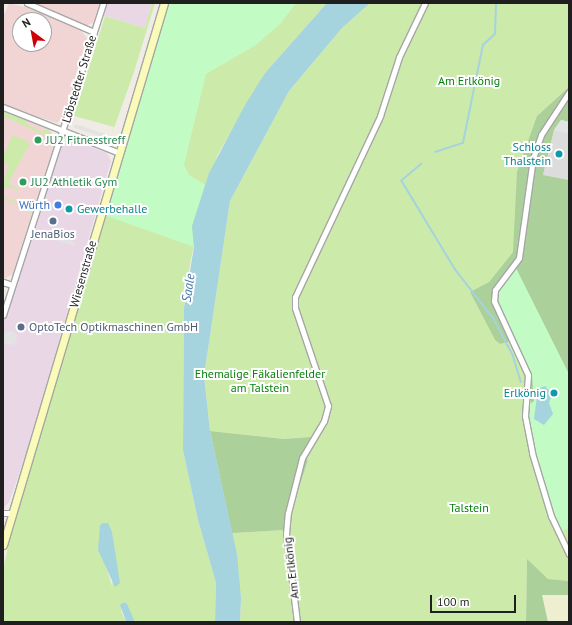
<!DOCTYPE html>
<meta charset="utf-8">
<style>
body{margin:0}
#map{position:relative;width:572px;height:625px;overflow:hidden;background:#f0ece5;font-family:"PT Sans",sans-serif}
div>[style]{position:absolute}
.residential>*{inset:0;background:#dddcdc}
.commercial>*{inset:0;background:#f1d4d4}
.industrial>*{inset:0;background:#e9d7e6}
.farmland>*{inset:0;background:#eeefd0}
.grass>*{inset:0;background:#ccebaa}
.forest>*{inset:0;background:#abd099}
.park>*{inset:0;background:#c2fbc4}
.parking>*{inset:0;background:#e3e3e3;transform-origin:0 0}
.round{border-radius:50%}
.water>*{inset:0;background:#a5d3de}
.stream>*{height:1.5px;margin:-0.75px;padding:0 0.75px;transform-origin:0.75px;border-radius:0.75px;background:#a5d3de}
.roads{filter:drop-shadow(1px 0 #a6a6a6) drop-shadow(-1px 0 #a6a6a6) drop-shadow(0 1px #a6a6a6) drop-shadow(0 -1px #a6a6a6)}
.street>*{height:5px;margin:-2.5px;padding:0 2.5px;transform-origin:2.5px;border-radius:2.5px;background:#fff}
.secondary>*{height:7px;margin:-3.5px;padding:0 3.5px;transform-origin:3.5px;border-radius:3.5px;background:#fafbb8}
.dots>*{width:11px;height:11px;translate:-50% -50%;box-sizing:border-box;border:2px solid #fff;border-radius:50%}
span{translate:-50% -50%;white-space:nowrap;text-align:center;line-height:1.15;-webkit-text-stroke:4px #fff;paint-order:stroke}
.street-label{font-size:12px;color:#1f1f1f}
.park-label{font-size:12px;color:#09810f}
.leisure-label{font-size:12px;color:#27864d}
.left{translate:0 -50%;text-align:left}
.culture-label{font-size:12px;color:#0d838f}
.right{translate:-100% -50%;text-align:right}
.shop-label{font-size:12px;color:#366cbe}
.service-label{font-size:12px;color:#4e5e75}
.water-label{font-size:13px;color:#467aa9;font-style:italic}
.frame{position:absolute;inset:0;border:4px solid #1f1f1f;pointer-events:none}
.north{position:absolute;left:12px;top:12px;width:40px;height:40px;box-sizing:border-box;background:#fff;border:1px solid #a5a5a5;border-radius:50%;rotate:328deg;font-size:11px;font-weight:700;line-height:16px;text-align:center;color:#1f1f1f}
.north::after{content:'';display:block;margin:auto;width:14px;height:18px;background:#ce0007;clip-path:polygon(50% 0,100% 100%,50% 72%,0 100%)}
.scale{position:absolute;left:430px;top:595px;width:86px;height:18px;box-sizing:border-box;border:2px solid #1f1f1f;border-top:0;padding-left:5px;font-size:12px;line-height:14px;white-space:nowrap;color:#1f1f1f;-webkit-text-stroke:3px #fff;paint-order:stroke}
</style>
<div id="map">
<div class="residential">
<i style="clip-path:polygon(554px 130px,569px 133px,569px 180px,543px 175px)"></i>
</div>
<div class="commercial">
<i style="clip-path:polygon(evenodd,9px 3px,32px 9px,81px 31px,87px 38px,63px 117px,57px 123px,3px 105px,3px 17px,9px 3px,20px 20px,44px 20px,44px 44px,20px 44px,20px 20px)"></i>
<i style="clip-path:polygon(32px 3px,100px 3px,93px 23px,85px 26px)"></i>
<i style="clip-path:polygon(3px 112px,15px 113px,49px 129px,56px 139px,13px 274px,4px 279px)"></i>
</div>
<div class="industrial">
<i style="clip-path:polygon(106px 3px,152px 3px,145px 28px,102px 15px)"></i>
<i style="clip-path:polygon(72px 140px,107px 153px,111px 161px,27px 452px,9px 502px,3px 509px,3px 322px,60px 146px)"></i>
</div>
<div class="farmland">
<i style="clip-path:polygon(542px 595px,569px 595px,569px 622px,548px 622px)"></i>
</div>
<div class="grass">
<i style="clip-path:polygon(152px 3px,155px 3px,134px 72px,108px 145px,114px 127px,74px 116px,105px 16px,145px 28px)"></i>
<i style="clip-path:polygon(evenodd,167px 3px,327px 3px,265px 73px,218px 154px,206px 185px,190px 264px,184px 308px,183px 450px,198px 520px,216px 583px,215px 622px,135px 622px,124px 602px,121px 611px,126px 622px,3px 622px,3px 570px,15px 515px,167px 3px,112px 532px,115px 562px,112px 586px,99px 545px,112px 532px)"></i>
<i style="clip-path:polygon(370px 3px,569px 3px,569px 87px,537px 116px,513px 252px,489px 282px,470px 292px,495px 340px,500px 344px,512px 341px,532px 375px,534px 401px,569px 512px,569px 581px,548px 579px,527px 560px,526px 622px,240px 622px,241px 598px,232px 533px,285px 530px,308px 460px,300px 456px,311px 437px,284px 439px,210px 431px,204px 376px,230px 201px,289px 91px,342px 28px)"></i>
<i style="clip-path:polygon(32px 10px,36px 12px,34px 16px,39px 20px,27px 20px)"></i>
<i style="clip-path:polygon(3px 112px,27px 120px,26px 124px,34px 128px,37px 125px,36px 129px,43px 132px,45px 129px,52px 133px,46px 136px,3px 116px)"></i>
<i style="clip-path:polygon(13px 135px,30px 143px,8px 184px,19px 189px,16px 193px,17px 189px,3px 187px,8px 164px,3px 162px,3px 156px)"></i>
<i style="clip-path:polygon(4px 193px,4px 197px,11px 201px,14px 197px,13px 201px,20px 205px,22px 201px,22px 205px,31px 210px,34px 206px,30px 215px,30px 210px,21px 206px,19px 210px,20px 206px,12px 202px,9px 205px,11px 202px,3px 199px)"></i>
</div>
<div class="forest">
<i style="clip-path:polygon(569px 87px,569px 122px,561px 120px,554px 130px,543px 175px,569px 180px,569px 445px,530px 426px,532px 375px,512px 341px,500px 344px,495px 340px,470px 292px,489px 282px,513px 252px,517px 172px,537px 116px)"></i>
<i style="clip-path:polygon(210px 431px,284px 439px,311px 437px,300px 456px,308px 460px,285px 530px,232px 533px)"></i>
<i style="clip-path:polygon(527px 559px,548px 579px,569px 581px,569px 595px,542px 595px,548px 622px,526px 622px)"></i>
</div>
<div class="park">
<i style="clip-path:polygon(167px 3px,296px 3px,281px 23px,256px 45px,206px 74px,184px 165px,189px 175px,206px 185px,192px 226px,194px 247px,104px 215px)"></i>
<i style="clip-path:polygon(516px 268px,569px 374px,569px 528px,560px 532px,535px 460px,529px 416px,529px 405px,534px 401px,532px 375px,496px 300px,496px 290px)"></i>
</div>
<div class="parking">
<i style="clip-path:polygon(561px 120px,569px 122px,569px 133px,554px 130px)"></i>
<i style="left:75px;top:124px;width:33px;height:4px;rotate:18deg"></i>
<i style="left:36px;top:230px;width:41px;height:4px;rotate:17deg"></i>
<i class="round" style="left:3px;top:331px;width:14px;height:14px"></i>
</div>
<div class="water">
<i style="clip-path:polygon(327px 3px,370px 3px,342px 28px,289px 91px,230px 201px,204px 376px,210px 431px,237px 554px,241px 598px,240px 622px,215px 622px,216px 583px,198px 520px,183px 450px,184px 308px,194px 247px,192px 226px,209px 173px,245px 105px,265px 73px)"></i>
<i style="clip-path:polygon(545px 386px,552px 394px,549px 403px,553px 414px,544px 425px,534px 419px,538px 389px)"></i>
<i style="clip-path:polygon(103px 523px,108px 523px,112px 532px,120px 583px,115px 587px,98px 550px,100px 525px)"></i>
<i style="clip-path:polygon(124px 602px,127px 604px,135px 622px,126px 621px,120px 605px)"></i>
</div>
<div class="stream">
<i style="left:435px;top:152px;width:29px;rotate:-18deg"></i>
<i style="left:463px;top:143px;width:100px;rotate:-78.5deg"></i>
<i style="left:483px;top:45px;width:16px;rotate:-43deg"></i>
<i style="left:495px;top:34px;width:31px;rotate:-88deg"></i>
<i style="left:422px;top:164px;width:26px;rotate:140deg"></i>
<i style="left:402px;top:181px;width:103px;rotate:58.9deg"></i>
<i style="left:455px;top:269px;width:63px;rotate:52deg"></i>
<i style="left:494px;top:319px;width:41px;rotate:62.2deg"></i>
<i style="left:513px;top:355px;width:28px;rotate:73deg"></i>
</div>
<div class="roads">
<div class="street">
<i style="left:27px;top:3px;width:73px;rotate:23.4deg"></i>
<i style="left:569px;top:92px;width:51px;rotate:123.1deg"></i>
<i style="left:541px;top:135px;width:24px;rotate:109deg"></i>
<i style="left:533px;top:158px;width:101px;rotate:98deg"></i>
<i style="left:519px;top:258px;width:40px;rotate:127deg"></i>
<i style="left:495px;top:290px;width:11px;rotate:95deg"></i>
<i style="left:494px;top:301px;width:81px;rotate:65.3deg"></i>
<i style="left:528px;top:375px;width:41px;rotate:94.2deg"></i>
<i style="left:525px;top:416px;width:38px;rotate:79deg"></i>
<i style="left:532px;top:453px;width:66px;rotate:73.2deg"></i>
<i style="left:551px;top:516px;width:42px;rotate:64.7deg"></i>
<i style="left:3px;top:107px;width:123px;rotate:21.5deg"></i>
<i style="left:3px;top:282px;width:9px;rotate:18deg"></i>
<i style="left:3px;top:315px;width:328px;rotate:-72.2deg"></i>
<i style="left:3px;top:513px;width:7px"></i>
<i style="left:297px;top:622px;width:89px;rotate:-97.1deg"></i>
<i style="left:286px;top:534px;width:21px;rotate:-85deg"></i>
<i style="left:288px;top:513px;width:57px;rotate:-75.7deg"></i>
<i style="left:302px;top:458px;width:43px;rotate:-59.3deg"></i>
<i style="left:324px;top:421px;width:16px;rotate:-75deg"></i>
<i style="left:328px;top:406px;width:103px;rotate:-108.6deg"></i>
<i style="left:295px;top:308px;width:11px;rotate:-90deg"></i>
<i style="left:295px;top:297px;width:200px;rotate:-64.8deg"></i>
<i style="left:380px;top:116px;width:62px;rotate:-72.1deg"></i>
<i style="left:399px;top:57px;width:60px;rotate:-64.3deg"></i>
</div>
<div class="secondary">
<i style="left:3px;top:545px;width:565px;rotate:-73.46deg"></i>
</div>
</div>
<div class="dots">
<i style="left:38px;top:140px;background:#2e9e5b"></i>
<i style="left:559px;top:154px;background:#0f9aa8"></i>
<i style="left:23px;top:182px;background:#2e9e5b"></i>
<i style="left:58px;top:205px;background:#3f7fe0"></i>
<i style="left:69px;top:209px;background:#0f9aa8"></i>
<i style="left:53px;top:221px;background:#5c6f8a"></i>
<i style="left:21px;top:327px;background:#5c6f8a"></i>
<i style="left:554px;top:393px;background:#0f9aa8"></i>
</div>
<div class="street-label">
<span style="left:79px;top:79px;rotate:-73deg">Löbstedter Straße</span>
<span style="left:83px;top:274px;rotate:-74deg">Wiesenstraße</span>
<span style="left:291px;top:568px;rotate:-97deg">Am Erlkönig</span>
</div>
<div class="park-label">
<span style="left:469px;top:81px">Am Erlkönig</span>
<span style="left:260px;top:381px">Ehemalige Fäkalienfelder<br>am Talstein</span>
<span style="left:469px;top:508px">Talstein</span>
</div>
<div class="leisure-label">
<span class="left" style="left:46px;top:140px">JU2 Fitnesstreff</span>
<span class="left" style="left:31px;top:182px">JU2 Athletik Gym</span>
</div>
<div class="culture-label">
<span class="right" style="left:551px;top:154px">Schloss<br>Thalstein</span>
<span class="left" style="left:77px;top:209px">Gewerbehalle</span>
<span class="right" style="left:546px;top:393px">Erlkönig</span>
</div>
<div class="shop-label">
<span class="right" style="left:50px;top:205px">Würth</span>
</div>
<div class="service-label">
<span style="left:53px;top:234px">JenaBios</span>
<span class="left" style="left:29px;top:327px">OptoTech Optikmaschinen GmbH</span>
</div>
<div class="water-label">
<span style="left:189px;top:288px;rotate:-82deg">Saale</span>
</div>
<div class="frame"></div>
<div class="north">N</div>
<div class="scale">100 m</div>
</div>
